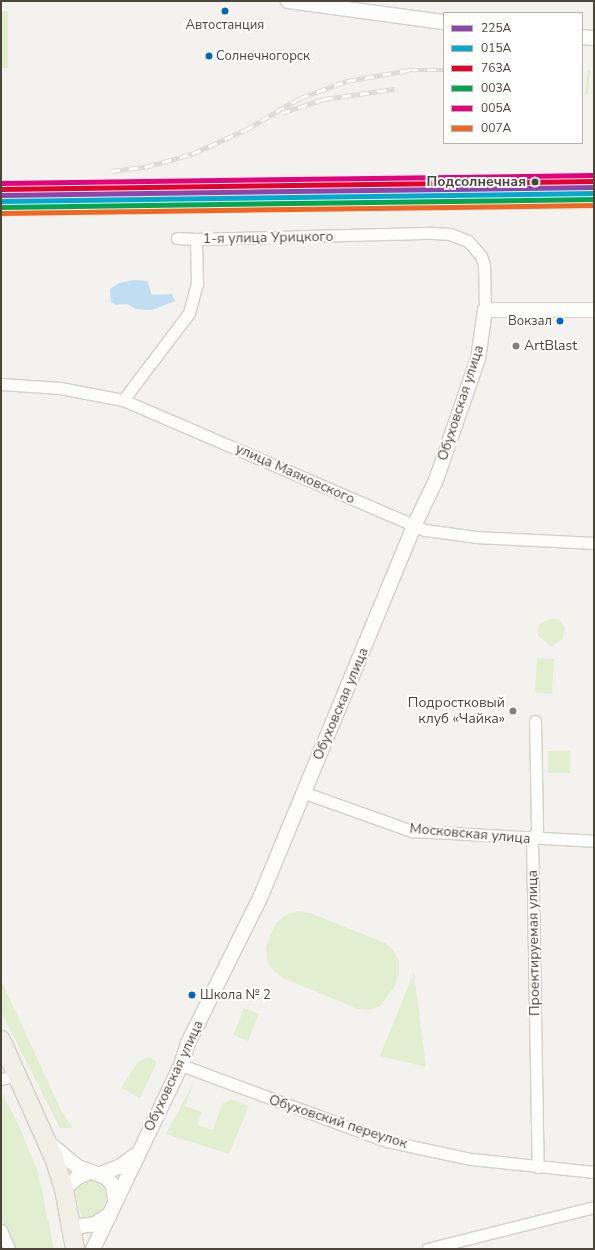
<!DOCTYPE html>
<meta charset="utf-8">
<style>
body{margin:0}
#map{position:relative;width:595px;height:1250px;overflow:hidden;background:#f4f2ee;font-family:"Nunito Sans",sans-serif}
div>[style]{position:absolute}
.green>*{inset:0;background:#e1eecf;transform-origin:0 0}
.water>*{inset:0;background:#c0ddf1}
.roads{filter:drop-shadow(1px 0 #d2d0cb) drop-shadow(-1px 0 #d2d0cb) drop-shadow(0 1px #d2d0cb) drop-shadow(0 -1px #d2d0cb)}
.minor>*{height:11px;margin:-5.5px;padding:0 5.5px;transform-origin:5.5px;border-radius:5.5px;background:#fdfdfc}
.tertiary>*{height:14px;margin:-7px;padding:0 7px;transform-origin:7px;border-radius:7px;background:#fdfdfc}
.primary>*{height:18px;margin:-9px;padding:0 9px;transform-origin:9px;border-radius:9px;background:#f2efe6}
.rail>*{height:4.5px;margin-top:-2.25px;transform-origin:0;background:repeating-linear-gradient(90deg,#fff 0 9px,#dbdbda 0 18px);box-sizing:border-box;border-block:1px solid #dbdbda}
.rail-1>*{height:5px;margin:-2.5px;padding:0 2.5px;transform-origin:2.5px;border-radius:2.5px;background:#8e44ad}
.rail-2>*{height:5px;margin:-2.5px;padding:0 2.5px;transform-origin:2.5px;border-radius:2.5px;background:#00a9ce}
.rail-3>*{height:5px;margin:-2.5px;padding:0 2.5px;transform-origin:2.5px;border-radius:2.5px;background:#e4002b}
.rail-4>*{height:5px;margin:-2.5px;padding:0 2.5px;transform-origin:2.5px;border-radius:2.5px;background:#00a651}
.rail-5>*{height:5px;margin:-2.5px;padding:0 2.5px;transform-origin:2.5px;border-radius:2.5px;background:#e5007d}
.rail-6>*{height:5px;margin:-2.5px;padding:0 2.5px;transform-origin:2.5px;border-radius:2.5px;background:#f26522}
.dots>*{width:11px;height:11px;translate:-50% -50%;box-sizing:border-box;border:2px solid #fff;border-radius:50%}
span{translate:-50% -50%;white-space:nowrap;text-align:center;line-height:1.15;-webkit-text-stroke:4px #fff;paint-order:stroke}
.bus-label{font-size:13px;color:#4b4439}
.left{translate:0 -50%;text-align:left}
.right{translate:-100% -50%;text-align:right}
.stop-label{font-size:14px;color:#4b4439;font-weight:700}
.street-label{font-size:14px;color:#4b4439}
.poi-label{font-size:14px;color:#4b4439}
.frame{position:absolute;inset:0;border:2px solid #4b4439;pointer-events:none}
.legend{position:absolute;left:443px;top:12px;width:140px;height:132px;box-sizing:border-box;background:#fff;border:1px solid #b7b4b0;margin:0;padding:5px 7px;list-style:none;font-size:12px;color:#4b4439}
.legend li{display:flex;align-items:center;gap:8px;height:20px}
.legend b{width:20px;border:1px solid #b7b4b0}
</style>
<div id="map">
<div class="green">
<i style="left:1px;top:11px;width:7px;height:57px"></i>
<i style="clip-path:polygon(588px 70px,590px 70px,588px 95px,585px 94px)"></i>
<i style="clip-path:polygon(550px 619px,560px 620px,565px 628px,562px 639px,551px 647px,538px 635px,539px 624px)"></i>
<i style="left:537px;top:658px;width:17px;height:35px;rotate:3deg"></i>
<i style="left:548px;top:751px;width:22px;height:22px"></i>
<i style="clip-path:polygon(297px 911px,310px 913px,385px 943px,394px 951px,399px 961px,399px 974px,395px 986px,380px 1006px,370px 1010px,358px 1009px,283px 978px,274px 971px,267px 961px,266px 948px,270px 936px,276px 923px,286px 915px)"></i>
<i style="clip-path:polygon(414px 972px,426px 1067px,380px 1056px)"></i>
<i style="clip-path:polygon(1px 980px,61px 1110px,73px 1128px,60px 1128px,1px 1012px)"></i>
<i style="left:244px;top:1008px;width:16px;height:29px;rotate:22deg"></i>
<i style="clip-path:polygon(149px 1057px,157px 1062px,140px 1098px,121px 1088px,138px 1062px)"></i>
<i style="clip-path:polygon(194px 1082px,185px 1106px,202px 1112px,197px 1125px,213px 1130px,222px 1104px,231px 1099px,249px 1106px,229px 1154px,166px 1134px)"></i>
<i style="clip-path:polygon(1px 1091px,20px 1128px,38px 1172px,54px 1249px,14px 1249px,7px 1228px,1px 1221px)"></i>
<i style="clip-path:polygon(85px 1178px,104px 1181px,109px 1193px,100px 1215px,88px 1220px,81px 1216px,75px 1190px,75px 1186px)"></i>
</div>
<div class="water">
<i style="clip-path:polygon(134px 280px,147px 281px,152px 295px,172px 294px,175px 301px,152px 310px,136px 309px,127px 304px,116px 305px,111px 302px,110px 289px,119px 283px)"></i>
</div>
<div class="roads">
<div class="minor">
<i style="left:177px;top:238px;width:19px;rotate:3deg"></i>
<i style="left:1px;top:384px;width:59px;rotate:3.9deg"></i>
<i style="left:60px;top:388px;width:64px;rotate:10.8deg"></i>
<i style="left:123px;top:400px;width:329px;rotate:23.3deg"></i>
<i style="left:425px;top:530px;width:51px;rotate:7.8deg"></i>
<i style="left:476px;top:537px;width:118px;rotate:2.9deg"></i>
<i style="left:123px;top:400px;width:109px;rotate:-52.8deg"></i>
<i style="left:189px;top:313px;width:30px;rotate:-75deg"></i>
<i style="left:197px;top:284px;width:45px;rotate:-91.3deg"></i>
<i style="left:196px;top:239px;width:237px;rotate:-1.5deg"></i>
<i style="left:433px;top:233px;width:17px;rotate:3deg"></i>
<i style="left:450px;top:234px;width:19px;rotate:21deg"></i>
<i style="left:468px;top:241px;width:20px;rotate:49deg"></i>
<i style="left:481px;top:256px;width:9px;rotate:72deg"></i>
<i style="left:484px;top:265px;width:45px;rotate:88.7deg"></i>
<i style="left:535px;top:721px;width:109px;rotate:88.9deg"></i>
<i style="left:537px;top:830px;width:10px;rotate:119deg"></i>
<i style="left:532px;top:839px;width:328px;rotate:89deg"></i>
<i style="left:305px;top:793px;width:114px;rotate:19.6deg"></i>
<i style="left:412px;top:831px;width:182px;rotate:3.1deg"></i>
<i style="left:181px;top:1065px;width:220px;rotate:20.3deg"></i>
<i style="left:387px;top:1141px;width:86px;rotate:12.1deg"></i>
<i style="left:471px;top:1159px;width:124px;rotate:6deg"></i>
<i style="left:1px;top:1079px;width:18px;rotate:-13deg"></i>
<i style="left:1px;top:1230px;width:21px;rotate:67deg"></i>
<i style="left:427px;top:1249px;width:172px;rotate:-14.1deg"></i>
</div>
<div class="tertiary">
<i style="left:288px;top:1px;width:157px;rotate:7.7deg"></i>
<i style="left:582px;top:37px;width:12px;rotate:5deg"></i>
<i style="left:49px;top:1143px;width:38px;rotate:40deg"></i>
<i style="left:78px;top:1167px;width:30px;rotate:20deg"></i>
<i style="left:106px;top:1177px;width:11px;rotate:49deg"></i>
<i style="left:113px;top:1185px;width:14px;rotate:82deg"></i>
<i style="left:101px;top:1174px;width:22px;rotate:-22deg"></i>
<i style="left:121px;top:1166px;width:16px;rotate:-38deg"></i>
<i style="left:64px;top:1189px;width:18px;rotate:-41deg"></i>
<i style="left:78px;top:1177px;width:12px;rotate:-24deg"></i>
<i style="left:72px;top:1227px;width:23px;rotate:-7deg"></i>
<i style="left:95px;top:1224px;width:14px;rotate:-34deg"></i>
<i style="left:93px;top:1249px;width:204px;rotate:-64.4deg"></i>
<i style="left:181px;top:1065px;width:23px;rotate:-72deg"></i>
<i style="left:188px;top:1043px;width:162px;rotate:-63.6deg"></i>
<i style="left:260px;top:898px;width:403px;rotate:-67.5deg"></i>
<i style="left:414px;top:526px;width:51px;rotate:-64.4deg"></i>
<i style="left:436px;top:480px;width:128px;rotate:-70.9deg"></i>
<i style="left:478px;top:359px;width:49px;rotate:-81.9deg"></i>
<i style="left:485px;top:310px;width:109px"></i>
</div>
<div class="primary">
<i style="left:1px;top:1040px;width:129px;rotate:65.8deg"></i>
<i style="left:54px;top:1158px;width:33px;rotate:72deg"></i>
<i style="left:64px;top:1189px;width:61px;rotate:79.6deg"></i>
</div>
</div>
<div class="rail">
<i style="left:281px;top:113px;width:45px;rotate:-18deg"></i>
<i style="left:324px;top:99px;width:71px;rotate:-8.1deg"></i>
<i style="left:111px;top:171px;width:34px;rotate:-7deg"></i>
<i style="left:145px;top:167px;width:49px;rotate:-15.5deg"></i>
<i style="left:192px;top:154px;width:58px;rotate:-24.4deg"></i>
<i style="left:245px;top:130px;width:64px;rotate:-30.2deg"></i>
<i style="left:300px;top:98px;width:50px;rotate:-19.9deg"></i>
<i style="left:347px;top:81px;width:63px;rotate:-10.1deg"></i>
<i style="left:409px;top:70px;width:35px"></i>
</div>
<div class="rail-1">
<i style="left:1px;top:195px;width:593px;rotate:-0.77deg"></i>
</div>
<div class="rail-2">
<i style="left:1px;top:201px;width:593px;rotate:-0.77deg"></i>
</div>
<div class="rail-3">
<i style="left:1px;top:189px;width:593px;rotate:-0.77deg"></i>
</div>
<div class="rail-4">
<i style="left:1px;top:207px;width:593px;rotate:-0.77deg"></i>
</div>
<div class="rail-5">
<i style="left:1px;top:183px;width:593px;rotate:-0.77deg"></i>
</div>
<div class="rail-6">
<i style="left:1px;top:213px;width:593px;rotate:-0.77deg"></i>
</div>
<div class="dots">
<i style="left:225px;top:11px;background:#0065bd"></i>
<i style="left:209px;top:56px;background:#0065bd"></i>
<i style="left:535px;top:182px;background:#4b4439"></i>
<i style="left:560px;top:321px;background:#0065bd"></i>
<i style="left:516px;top:346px;background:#868178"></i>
<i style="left:513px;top:711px;background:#868178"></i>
<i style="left:192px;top:995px;background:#0065bd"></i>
</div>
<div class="bus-label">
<span style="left:225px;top:25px">Автостанция</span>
<span class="left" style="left:216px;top:56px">Солнечногорск</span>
<span class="right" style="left:552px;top:321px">Вокзал</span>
<span class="left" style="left:200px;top:995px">Школа № 2</span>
</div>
<div class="stop-label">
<span class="right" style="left:526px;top:182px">Подсолнечная</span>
</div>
<div class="street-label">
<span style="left:268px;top:238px;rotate:-1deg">1-я улица Урицкого</span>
<span style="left:461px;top:403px;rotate:-72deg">Обуховская улица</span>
<span style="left:295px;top:474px;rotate:24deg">улица Маяковского</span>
<span style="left:341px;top:704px;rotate:-67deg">Обуховская улица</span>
<span style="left:470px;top:834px;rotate:5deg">Московская улица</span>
<span style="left:534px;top:943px;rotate:-91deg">Проектируемая улица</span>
<span style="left:174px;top:1076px;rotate:-65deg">Обуховская улица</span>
<span style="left:338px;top:1122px;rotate:18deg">Обуховский переулок</span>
</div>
<div class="poi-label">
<span class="left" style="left:524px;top:346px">ArtBlast</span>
<span class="right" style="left:505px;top:711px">Подростковый<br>клуб «Чайка»</span>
</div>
<div class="frame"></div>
<ul class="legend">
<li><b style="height:5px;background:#8e44ad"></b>225А</li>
<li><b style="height:5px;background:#00a9ce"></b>015А</li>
<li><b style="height:5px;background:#e4002b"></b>763А</li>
<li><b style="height:5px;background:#00a651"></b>003А</li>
<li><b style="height:5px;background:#e5007d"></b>005А</li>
<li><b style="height:5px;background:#f26522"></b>007А</li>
</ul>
</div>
